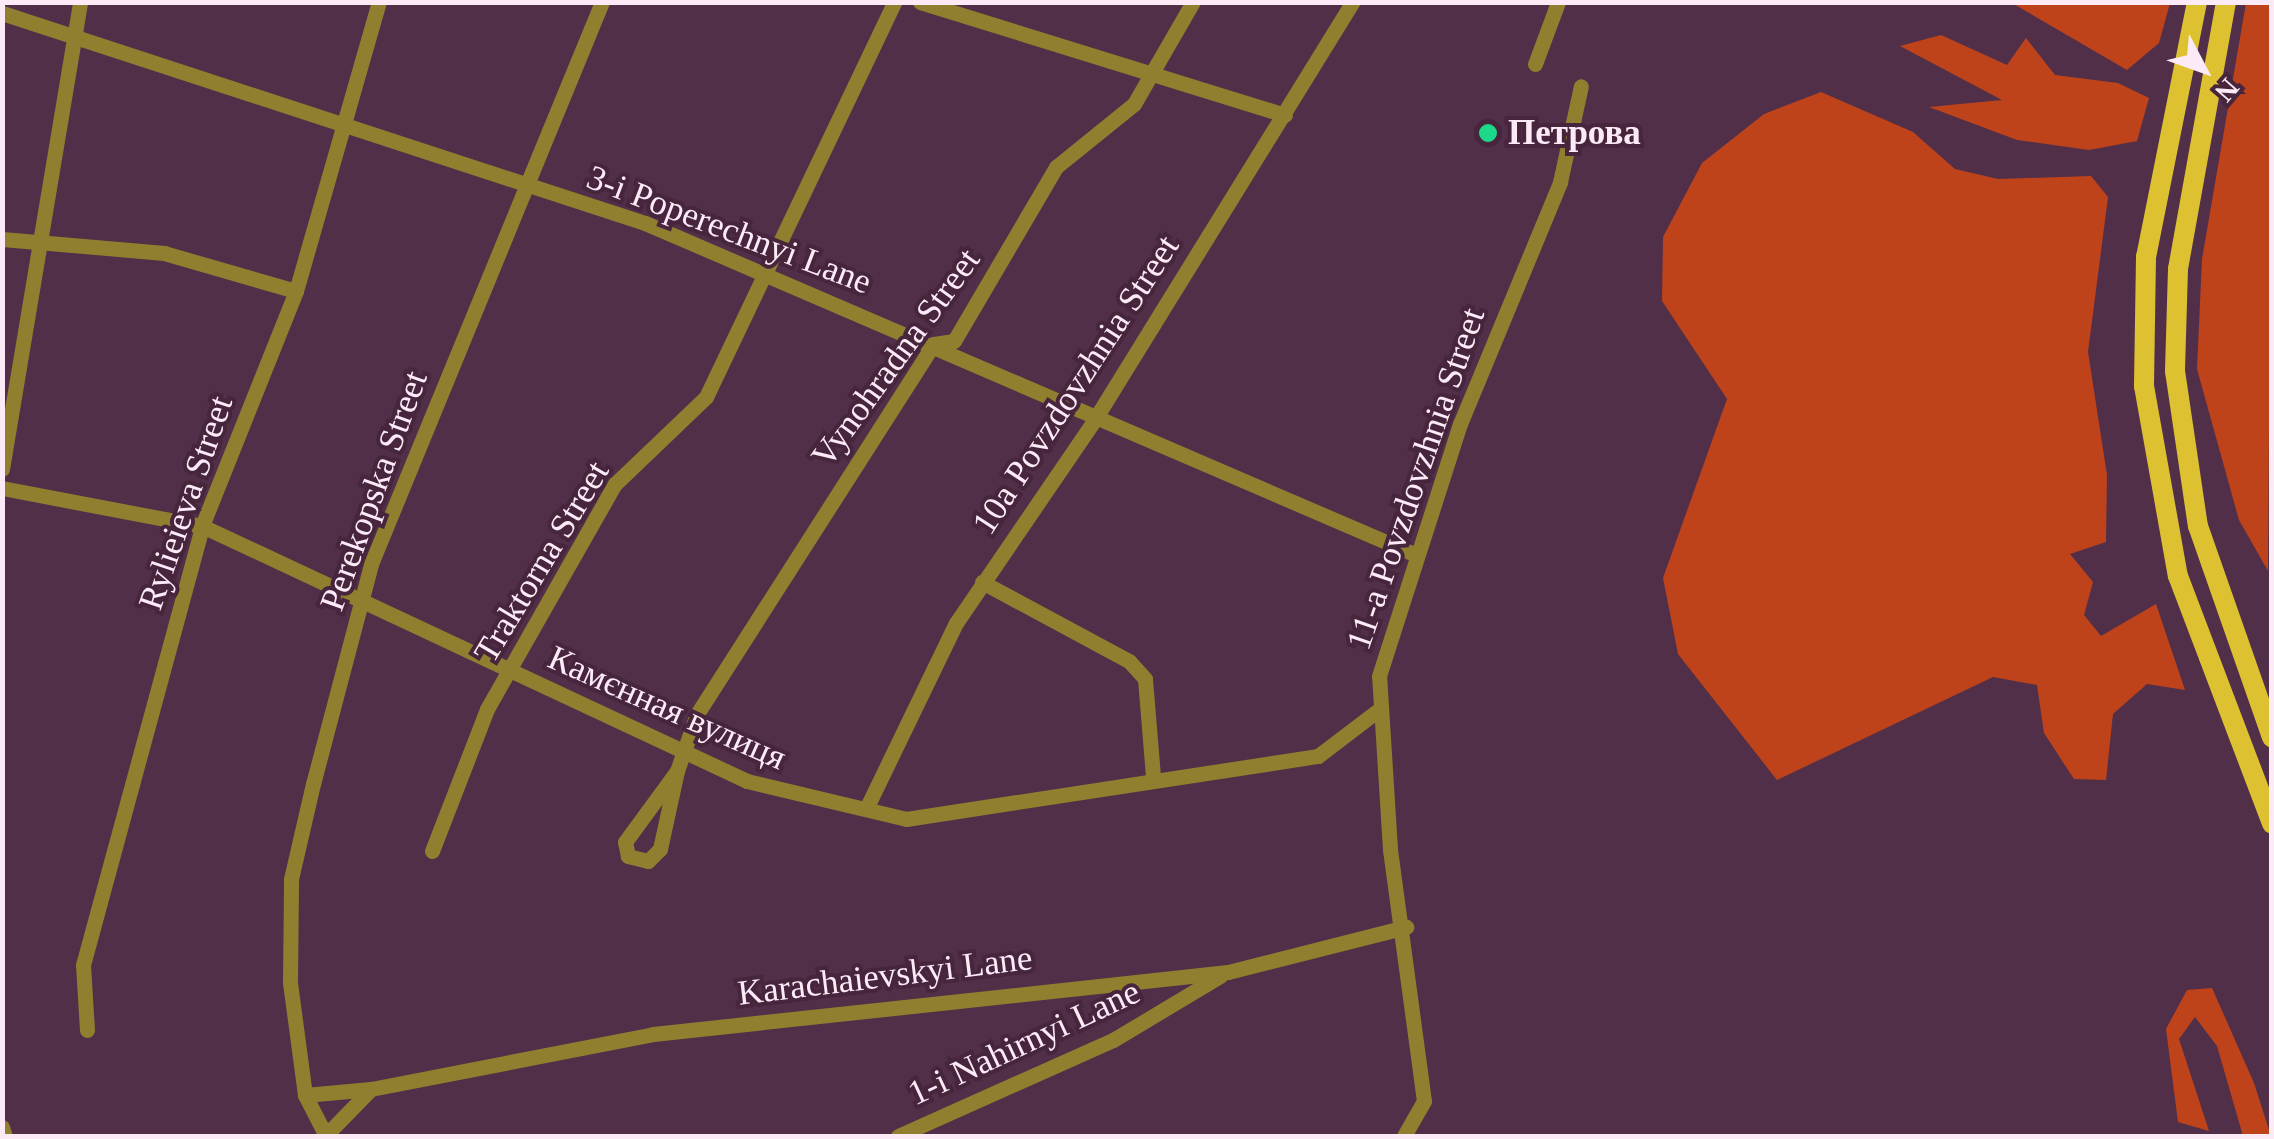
<!DOCTYPE html>
<meta charset="utf-8">
<style>
body{margin:0}
#map{position:relative;width:2274px;height:1139px;overflow:hidden;background:#512f48;font-family:"Times New Roman",serif}
div>[style]{position:absolute}
.forest>*{inset:0;background:#be431b}
.minor>*{height:15px;margin:-7.5px;padding:0 7.5px;transform-origin:7.5px;border-radius:7.5px;background:#907f2e}
.major>*{height:20px;margin:-10px;padding:0 10px;transform-origin:10px;border-radius:10px;background:#ddc131}
.dots>*{width:28px;height:28px;translate:-50% -50%;box-sizing:border-box;border:5px solid #46253d;border-radius:50%}
span{translate:-50% -50%;white-space:nowrap;text-align:center;line-height:1.15;-webkit-text-stroke:8px #46253d;paint-order:stroke}
.poi-label{font-size:35px;color:#fcebf7;font-weight:700}
.left{translate:0 -50%;text-align:left}
.street-label{font-size:35px;color:#fcebf7}
.frame{position:absolute;inset:0;border:5px solid #fcebf7;pointer-events:none}
.north{position:absolute;left:2154px;top:20px;width:100px;height:100px;-webkit-text-stroke:8px #46253d;paint-order:stroke;rotate:131deg;font-size:28px;font-weight:700;line-height:40px;text-align:center;color:#fcebf7}
.north::after{content:'';display:block;margin:auto;width:35px;height:45px;background:#fcebf7;clip-path:polygon(50% 0,100% 100%,50% 72%,0 100%)}
</style>
<div id="map">
<div class="forest">
<i style="clip-path:polygon(2012px 3px,2170px 3px,2159px 43px,2127px 70px)"></i>
<i style="clip-path:polygon(2246px 3px,2272px 3px,2268px 571px,2239px 520px,2197px 369px,2202px 259px)"></i>
<i style="clip-path:polygon(1941px 35px,2007px 65px,2026px 38px,2055px 75px,2118px 83px,2149px 98px,2137px 141px,2089px 150px,2017px 140px,1929px 107px,2002px 100px,1900px 46px)"></i>
<i style="clip-path:polygon(1821px 92px,1913px 132px,1955px 169px,1998px 179px,2091px 176px,2108px 197px,2088px 352px,2107px 475px,2106px 542px,2070px 554px,2093px 582px,2084px 615px,2101px 636px,2156px 604px,2185px 690px,2147px 684px,2113px 714px,2106px 780px,2074px 779px,2044px 733px,2037px 685px,1993px 677px,1777px 780px,1678px 654px,1663px 578px,1727px 399px,1662px 301px,1663px 237px,1702px 163px,1764px 114px)"></i>
<i style="clip-path:polygon(2212px 988px,2254px 1083px,2271px 1136px,2243px 1136px,2217px 1046px,2195px 1017px,2179px 1039px,2209px 1131px,2178px 1122px,2166px 1029px,2187px 990px)"></i>
</div>
<div class="minor">
<i style="left:920px;top:2px;width:382px;rotate:17.2deg"></i>
<i style="left:2px;top:13px;width:676px;rotate:18.09deg"></i>
<i style="left:645px;top:223px;width:837px;rotate:23.29deg"></i>
<i style="left:1535px;top:64px;width:66px;rotate:-69.6deg"></i>
<i style="left:2px;top:239px;width:163px;rotate:4.9deg"></i>
<i style="left:164px;top:253px;width:137px;rotate:16.1deg"></i>
<i style="left:934px;top:344px;width:20px;rotate:-9deg"></i>
<i style="left:954px;top:341px;width:202px;rotate:-59.6deg"></i>
<i style="left:1056px;top:167px;width:100px;rotate:-38.9deg"></i>
<i style="left:1134px;top:104px;width:118px;rotate:-60deg"></i>
<i style="left:2px;top:469px;width:473px;rotate:-80.5deg"></i>
<i style="left:2px;top:488px;width:204px;rotate:10.8deg"></i>
<i style="left:202px;top:526px;width:602px;rotate:25.07deg"></i>
<i style="left:747px;top:781px;width:163px;rotate:13.4deg"></i>
<i style="left:906px;top:819px;width:417px;rotate:-8.7deg"></i>
<i style="left:1318px;top:756px;width:79px;rotate:-37.3deg"></i>
<i style="left:982px;top:582px;width:167px;rotate:28.3deg"></i>
<i style="left:1129px;top:661px;width:24px;rotate:48deg"></i>
<i style="left:1145px;top:679px;width:98px;rotate:85.3deg"></i>
<i style="left:677px;top:771px;width:80px;rotate:102.3deg"></i>
<i style="left:660px;top:849px;width:17px;rotate:135deg"></i>
<i style="left:648px;top:861px;width:21px;rotate:-166deg"></i>
<i style="left:628px;top:856px;width:14px;rotate:-102deg"></i>
<i style="left:625px;top:842px;width:88px;rotate:-53.8deg"></i>
<i style="left:677px;top:771px;width:60px;rotate:-70.7deg"></i>
<i style="left:697px;top:714px;width:439px;rotate:-57.4deg"></i>
<i style="left:866px;top:809px;width:207px;rotate:-64.2deg"></i>
<i style="left:956px;top:623px;width:247px;rotate:-55.7deg"></i>
<i style="left:1095px;top:419px;width:490px;rotate:-58.3deg"></i>
<i style="left:432px;top:851px;width:152px;rotate:-68.8deg"></i>
<i style="left:487px;top:709px;width:259px;rotate:-60.4deg"></i>
<i style="left:615px;top:484px;width:126px;rotate:-43.7deg"></i>
<i style="left:706px;top:397px;width:437px;rotate:-64.5deg"></i>
<i style="left:87px;top:1030px;width:65px;rotate:-93.5deg"></i>
<i style="left:83px;top:965px;width:455px;rotate:-74.8deg"></i>
<i style="left:202px;top:526px;width:253px;rotate:-68.2deg"></i>
<i style="left:296px;top:291px;width:301px;rotate:-74deg"></i>
<i style="left:305px;top:1095px;width:66px;rotate:-5.2deg"></i>
<i style="left:2px;top:1127px;width:9px;rotate:72deg"></i>
<i style="left:325px;top:1136px;width:66px;rotate:-45.6deg"></i>
<i style="left:371px;top:1089px;width:287px;rotate:-11deg"></i>
<i style="left:653px;top:1034px;width:578px;rotate:-6.15deg"></i>
<i style="left:1228px;top:972px;width:184px;rotate:-14.2deg"></i>
<i style="left:326px;top:1136px;width:46px;rotate:-117.1deg"></i>
<i style="left:305px;top:1095px;width:114px;rotate:-97.6deg"></i>
<i style="left:290px;top:982px;width:103px;rotate:-89.4deg"></i>
<i style="left:291px;top:879px;width:98px;rotate:-77deg"></i>
<i style="left:313px;top:784px;width:228px;rotate:-75.2deg"></i>
<i style="left:371px;top:564px;width:608px;rotate:-67.66deg"></i>
<i style="left:898px;top:1136px;width:235px;rotate:-24.1deg"></i>
<i style="left:1113px;top:1040px;width:125px;rotate:-30.9deg"></i>
<i style="left:1404px;top:1136px;width:40px;rotate:-60.3deg"></i>
<i style="left:1424px;top:1101px;width:254px;rotate:-97.7deg"></i>
<i style="left:1390px;top:849px;width:173px;rotate:-93.6deg"></i>
<i style="left:1379px;top:676px;width:265px;rotate:-72.2deg"></i>
<i style="left:1460px;top:424px;width:262px;rotate:-67.5deg"></i>
<i style="left:1560px;top:182px;width:98px;rotate:-77.7deg"></i>
</div>
<div class="major">
<i style="left:2197px;top:2px;width:260px;rotate:101.3deg"></i>
<i style="left:2146px;top:257px;width:129px;rotate:90.9deg"></i>
<i style="left:2144px;top:386px;width:193px;rotate:79.9deg"></i>
<i style="left:2178px;top:576px;width:265px;rotate:69.2deg"></i>
<i style="left:2226px;top:2px;width:271px;rotate:100.2deg"></i>
<i style="left:2178px;top:269px;width:102px;rotate:91.7deg"></i>
<i style="left:2175px;top:371px;width:157px;rotate:81.6deg"></i>
<i style="left:2198px;top:526px;width:224px;rotate:70.7deg"></i>
</div>
<div class="dots">
<i style="left:1488px;top:133px;background:#1dd888"></i>
</div>
<div class="poi-label">
<span class="left" style="left:1508px;top:133px">Петрова</span>
</div>
<div class="street-label">
<span style="left:729px;top:230px;rotate:21deg">3-i Poperechnyi Lane</span>
<span style="left:896px;top:358px;rotate:-54deg">Vynohradna Street</span>
<span style="left:1076px;top:385px;rotate:-57deg">10a Povzdovzhnia Street</span>
<span style="left:1416px;top:479px;rotate:-71deg">11-a Povzdovzhnia Street</span>
<span style="left:374px;top:491px;rotate:-70deg">Perekopska Street</span>
<span style="left:186px;top:503px;rotate:-71deg">Rylieieva Street</span>
<span style="left:542px;top:562px;rotate:-59deg">Traktorna Street</span>
<span style="left:667px;top:708px;rotate:24deg">Камєнная вулиця</span>
<span style="left:885px;top:976px;rotate:-7deg">Karachaievskyi Lane</span>
<span style="left:1024px;top:1043px;rotate:-25deg">1-i Nahirnyi Lane</span>
</div>
<div class="frame"></div>
<div class="north">N</div>
</div>
